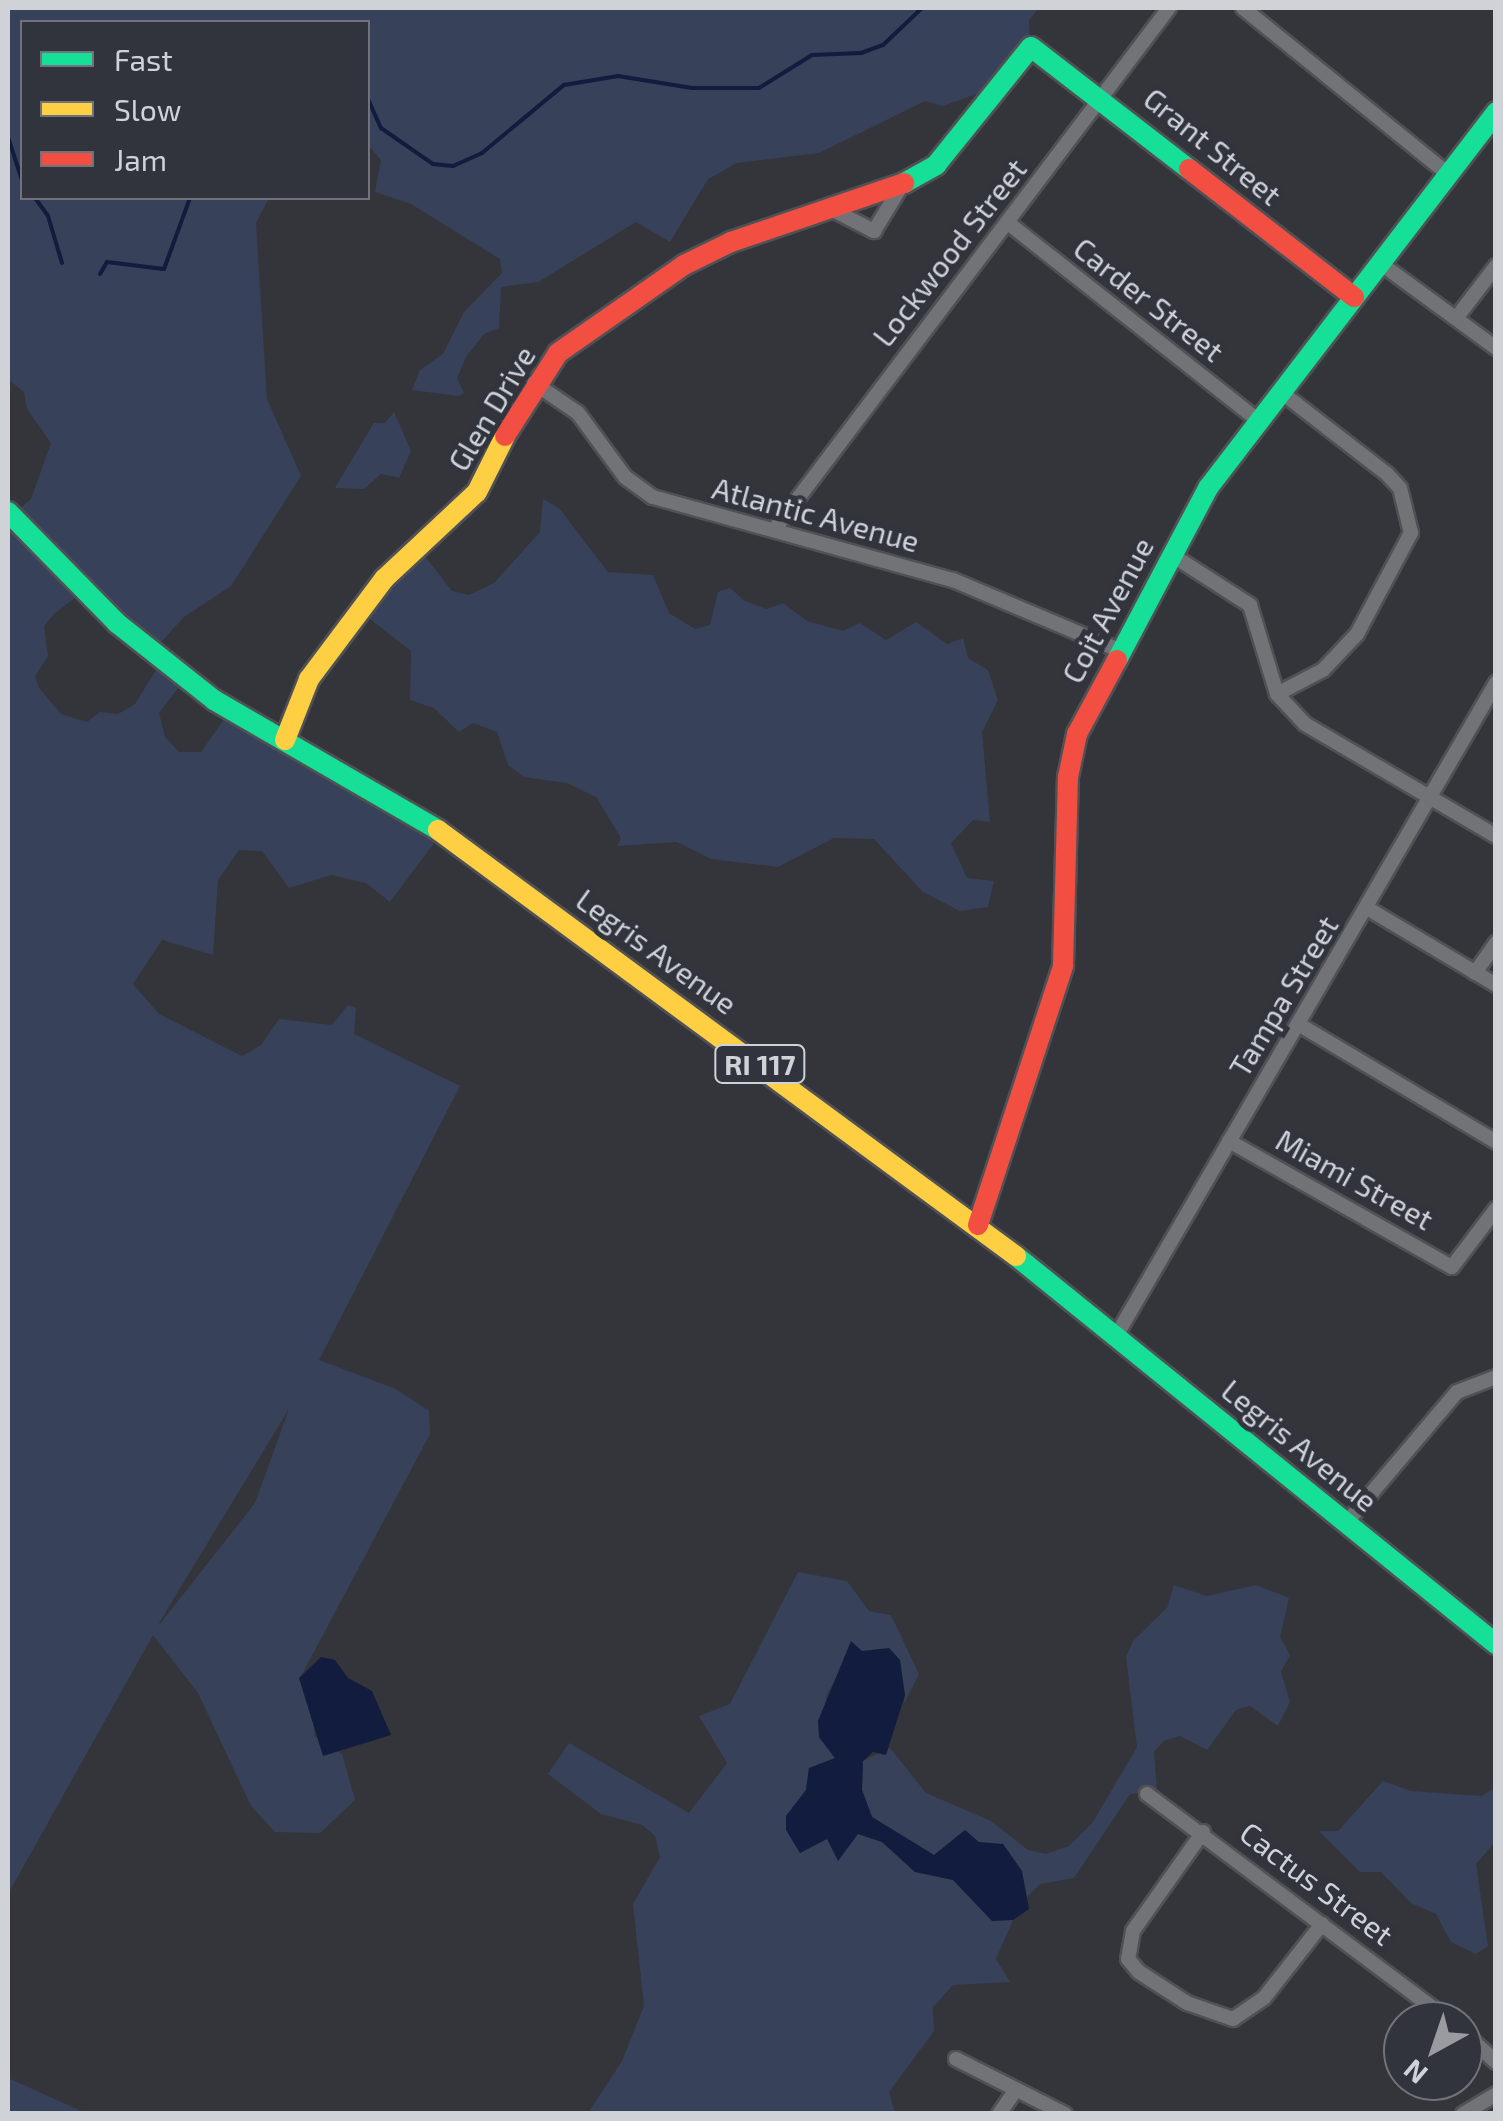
<!DOCTYPE html>
<style>
body{margin:0}
#map{position:relative;width:1503px;height:2121px;overflow:hidden;background:#34353a;font-family:"Exo 2",sans-serif}
div>[style]{position:absolute}
.green>*{inset:0;background:#374159}
.water>*{inset:0;background:#111c3e}
.stream>*{height:4px;margin:-2px;padding:0 2px;transform-origin:2px;border-radius:2px;background:#111c3e}
.roads{filter:drop-shadow(2px 0 #4f5155) drop-shadow(-2px 0 #4f5155) drop-shadow(0 2px #4f5155) drop-shadow(0 -2px #4f5155)}
.street>*{height:14px;margin:-7px;padding:0 7px;transform-origin:7px;border-radius:7px;background:#717376}
.fast>*{height:20px;margin:-10px;padding:0 10px;transform-origin:10px;border-radius:10px;background:#16e098}
.slow>*{height:20px;margin:-10px;padding:0 10px;transform-origin:10px;border-radius:10px;background:#ffcf43}
.jam>*{height:20px;margin:-10px;padding:0 10px;transform-origin:10px;border-radius:10px;background:#f24e42}
span{translate:-50% -50%;white-space:nowrap;text-align:center;line-height:1.15;-webkit-text-stroke:10px #31343d;paint-order:stroke}
.shield-label span{padding:2px 8px;background:#31343d;border:2px solid;border-radius:8px;-webkit-text-stroke-width:0}
.shield-label{font-size:28px;color:#cfd2d7;font-weight:700}
.street-label{font-size:30px;color:#cfd2d7}
.frame{position:absolute;inset:0;border:10px solid #cfd2d7;pointer-events:none}
.legend{position:absolute;left:20px;top:20px;width:350px;height:180px;box-sizing:border-box;background:#31343d;border:2px solid #70737b;margin:0;padding:12px 18px;list-style:none;font-size:30px;color:#cfd2d7}
.legend li{display:flex;align-items:center;gap:20px;height:50px}
.legend b{width:50px;border:2px solid #70737b}
.north{position:absolute;left:1383px;top:2001px;width:100px;height:100px;box-sizing:border-box;background:#31343d;border:2px solid #70737b;border-radius:50%;rotate:220deg;font-size:28px;font-weight:700;line-height:40px;text-align:center;color:#cfd2d7}
.north::after{content:'';display:block;margin:auto;width:35px;height:45px;background:#999ba0;clip-path:polygon(50% 0,100% 100%,50% 72%,0 100%)}
</style>
<div id="map">
<div class="green">
<i style="clip-path:polygon(evenodd,8px 8px,1039px 8px,1029px 20px,1030px 45px,988px 90px,943px 106px,925px 101px,819px 153px,737px 163px,708px 179px,670px 242px,636px 222px,538px 282px,501px 287px,499px 328px,484px 334px,466px 357px,457px 378px,464px 393px,458px 396px,412px 390px,420px 370px,443px 354px,464px 312px,502px 273px,500px 259px,411px 204px,375px 192px,381px 160px,368px 145px,368px 22px,22px 22px,22px 198px,269px 198px,256px 223px,267px 399px,301px 476px,231px 586px,184px 617px,153px 651px,80px 594px,54px 614px,44px 626px,48px 656px,35px 676px,39px 688px,61px 714px,87px 722px,100px 712px,118px 714px,135px 704px,161px 662px,185px 679px,159px 713px,165px 737px,179px 752px,201px 752px,230px 711px,441px 834px,390px 902px,366px 883px,331px 875px,289px 888px,262px 851px,239px 850px,218px 880px,213px 955px,162px 940px,133px 984px,159px 1014px,242px 1056px,261px 1045px,279px 1019px,332px 1025px,348px 1005px,356px 1008px,354px 1034px,460px 1086px,319px 1360px,396px 1389px,429px 1411px,430px 1434px,300px 1678px,314px 1716px,314px 1736px,342px 1754px,355px 1800px,320px 1833px,275px 1832px,251px 1806px,198px 1693px,153px 1635px,8px 1894px,8px 518px,31px 499px,51px 443px,27px 409px,24px 392px,8px 379px,8px 8px,289px 1409px,255px 1503px,160px 1624px,159px 1623px,289px 1409px)"></i>
<i style="clip-path:polygon(394px 412px,411px 451px,399px 478px,381px 474px,364px 489px,335px 488px,374px 423px,385px 423px)"></i>
<i style="clip-path:polygon(543px 499px,559px 508px,608px 572px,653px 575px,669px 613px,695px 629px,710px 625px,718px 592px,730px 588px,745px 601px,767px 609px,783px 603px,807px 621px,843px 631px,860px 623px,886px 640px,916px 622px,947px 644px,963px 638px,968px 658px,988px 670px,998px 700px,982px 732px,990px 822px,973px 820px,951px 843px,967px 878px,994px 881px,988px 907px,960px 911px,923px 892px,874px 839px,834px 838px,778px 867px,711px 859px,677px 842px,617px 846px,621px 838px,596px 797px,567px 783px,524px 777px,508px 765px,497px 732px,473px 723px,459px 732px,434px 708px,410px 700px,411px 651px,362px 613px,417px 546px,452px 591px,469px 595px,494px 583px,540px 532px)"></i>
<i style="clip-path:polygon(798px 1572px,847px 1581px,869px 1611px,891px 1615px,919px 1674px,904px 1704px,905px 1695px,843px 1666px,827px 1694px,819px 1737px,835px 1759px,809px 1768px,806px 1790px,786px 1816px,801px 1853px,813px 1842px,858px 1834px,882px 1842px,915px 1872px,953px 1880px,992px 1920px,1013px 1920px,996px 1959px,1010px 1982px,953px 1985px,933px 2007px,934px 2031px,889px 2092px,895px 2113px,588px 2113px,622px 2061px,644px 2006px,633px 1904px,660px 1857px,655px 1836px,642px 1825px,601px 1814px,548px 1774px,569px 1743px,689px 1813px,727px 1763px,699px 1716px,730px 1704px)"></i>
<i style="clip-path:polygon(1174px 1585px,1207px 1596px,1256px 1585px,1289px 1598px,1280px 1637px,1290px 1655px,1281px 1672px,1290px 1702px,1278px 1726px,1250px 1706px,1236px 1710px,1207px 1750px,1180px 1736px,1164px 1741px,1154px 1751px,1157px 1791px,1130px 1794px,1074px 1878px,1040px 1884px,1025px 1899px,1022px 1871px,934px 1855px,872px 1817px,862px 1790px,863px 1761px,890px 1748px,926px 1793px,991px 1821px,1028px 1850px,1046px 1854px,1069px 1846px,1093px 1822px,1137px 1747px,1126px 1657px,1133px 1641px,1167px 1608px)"></i>
<i style="clip-path:polygon(1383px 1781px,1411px 1791px,1481px 1796px,1495px 1788px,1495px 1842px,1476px 1864px,1488px 1946px,1476px 1954px,1451px 1942px,1436px 1914px,1411px 1903px,1381px 1872px,1360px 1872px,1319px 1831px,1338px 1831px)"></i>
<i style="clip-path:polygon(8px 2078px,86px 2113px,14px 2113px,8px 2110px)"></i>
</div>
<div class="water">
<i style="clip-path:polygon(851px 1641px,862px 1651px,889px 1648px,900px 1660px,905px 1695px,886px 1755px,873px 1752px,863px 1761px,862px 1790px,872px 1817px,934px 1855px,965px 1830px,979px 1842px,1003px 1844px,1022px 1871px,1029px 1909px,1013px 1920px,992px 1921px,953px 1880px,915px 1872px,882px 1842px,858px 1834px,838px 1861px,827px 1839px,800px 1853px,786px 1830px,786px 1816px,806px 1790px,809px 1768px,835px 1758px,819px 1737px,818px 1721px)"></i>
<i style="clip-path:polygon(321px 1657px,335px 1660px,348px 1678px,372px 1691px,391px 1735px,323px 1756px,299px 1678px)"></i>
</div>
<div class="stream">
<i style="left:368px;top:99px;width:32px;rotate:66deg"></i>
<i style="left:381px;top:128px;width:63px;rotate:34.7deg"></i>
<i style="left:433px;top:164px;width:20px;rotate:6deg"></i>
<i style="left:453px;top:166px;width:32px;rotate:-24deg"></i>
<i style="left:482px;top:153px;width:107px;rotate:-39.7deg"></i>
<i style="left:564px;top:85px;width:55px;rotate:-9.5deg"></i>
<i style="left:618px;top:76px;width:75px;rotate:9.2deg"></i>
<i style="left:692px;top:88px;width:67px"></i>
<i style="left:759px;top:88px;width:62px;rotate:-31.9deg"></i>
<i style="left:812px;top:55px;width:49px;rotate:-2.3deg"></i>
<i style="left:861px;top:53px;width:23px;rotate:-20deg"></i>
<i style="left:883px;top:45px;width:54px;rotate:-43.5deg"></i>
<i style="left:8px;top:137px;width:45px;rotate:72deg"></i>
<i style="left:35px;top:198px;width:22px;rotate:54deg"></i>
<i style="left:48px;top:216px;width:49px;rotate:73.4deg"></i>
<i style="left:100px;top:274px;width:14px;rotate:-60deg"></i>
<i style="left:107px;top:262px;width:57px;rotate:7deg"></i>
<i style="left:164px;top:269px;width:76px;rotate:-69.9deg"></i>
</div>
<div class="roads">
<div class="street">
<i style="left:1243px;top:8px;width:264px;rotate:39deg"></i>
<i style="left:837px;top:212px;width:42px;rotate:27.2deg"></i>
<i style="left:874px;top:231px;width:54px;rotate:-58.7deg"></i>
<i style="left:1007px;top:222px;width:320px;rotate:38.3deg"></i>
<i style="left:1380px;top:263px;width:144px;rotate:36.2deg"></i>
<i style="left:1457px;top:317px;width:64px;rotate:-52.6deg"></i>
<i style="left:534px;top:383px;width:53px;rotate:34.3deg"></i>
<i style="left:578px;top:413px;width:79px;rotate:53.7deg"></i>
<i style="left:625px;top:477px;width:34px;rotate:36deg"></i>
<i style="left:653px;top:497px;width:311px;rotate:15.5deg"></i>
<i style="left:953px;top:580px;width:180px;rotate:22.9deg"></i>
<i style="left:774px;top:530px;width:655px;rotate:-52.89deg"></i>
<i style="left:1172px;top:555px;width:93px;rotate:32.7deg"></i>
<i style="left:1250px;top:605px;width:93px;rotate:73.1deg"></i>
<i style="left:1277px;top:694px;width:41px;rotate:47deg"></i>
<i style="left:1305px;top:724px;width:221px;rotate:30.4deg"></i>
<i style="left:1277px;top:694px;width:52px;rotate:-27.6deg"></i>
<i style="left:1323px;top:670px;width:50px;rotate:-46.6deg"></i>
<i style="left:1357px;top:634px;width:115px;rotate:-61.9deg"></i>
<i style="left:1411px;top:533px;width:46px;rotate:-103.7deg"></i>
<i style="left:1400px;top:488px;width:19px;rotate:-133deg"></i>
<i style="left:1387px;top:474px;width:134px;rotate:-142.3deg"></i>
<i style="left:1367px;top:908px;width:150px;rotate:30.8deg"></i>
<i style="left:1475px;top:973px;width:37px;rotate:-55deg"></i>
<i style="left:1300px;top:1025px;width:228px;rotate:30.8deg"></i>
<i style="left:1229px;top:1141px;width:256px;rotate:29.5deg"></i>
<i style="left:1452px;top:1267px;width:73px;rotate:-52.8deg"></i>
<i style="left:1116px;top:1336px;width:756px;rotate:-59.8deg"></i>
<i style="left:1347px;top:1522px;width:170px;rotate:-49.8deg"></i>
<i style="left:1457px;top:1392px;width:42px;rotate:-21deg"></i>
<i style="left:1147px;top:1794px;width:379px;rotate:36.8deg"></i>
<i style="left:1203px;top:1832px;width:121px;rotate:125.3deg"></i>
<i style="left:1133px;top:1931px;width:28px;rotate:100deg"></i>
<i style="left:1128px;top:1959px;width:17px;rotate:50deg"></i>
<i style="left:1139px;top:1972px;width:57px;rotate:32.9deg"></i>
<i style="left:1187px;top:2003px;width:49px;rotate:19.2deg"></i>
<i style="left:1233px;top:2019px;width:37px;rotate:-34deg"></i>
<i style="left:1264px;top:1998px;width:94px;rotate:-51.9deg"></i>
<i style="left:1463px;top:2032px;width:45px;rotate:42.3deg"></i>
<i style="left:956px;top:2059px;width:122px;rotate:26.8deg"></i>
<i style="left:999px;top:2114px;width:28px;rotate:-55deg"></i>
<i style="left:1463px;top:2114px;width:39px;rotate:-31deg"></i>
</div>
<div class="fast">
<i style="left:904px;top:183px;width:37px;rotate:-29deg"></i>
<i style="left:936px;top:165px;width:151px;rotate:-51.2deg"></i>
<i style="left:1031px;top:47px;width:200px;rotate:37.7deg"></i>
<i style="left:8px;top:512px;width:156px;rotate:45.5deg"></i>
<i style="left:117px;top:623px;width:124px;rotate:38.4deg"></i>
<i style="left:214px;top:700px;width:259px;rotate:30.1deg"></i>
<i style="left:1117px;top:660px;width:195px;rotate:-62.1deg"></i>
<i style="left:1208px;top:488px;width:474px;rotate:-52.5deg"></i>
<i style="left:1016px;top:1256px;width:617px;rotate:38.95deg"></i>
</div>
<div class="slow">
<i style="left:285px;top:740px;width:66px;rotate:-68.5deg"></i>
<i style="left:309px;top:679px;width:125px;rotate:-53.1deg"></i>
<i style="left:384px;top:579px;width:127px;rotate:-43.1deg"></i>
<i style="left:477px;top:492px;width:63px;rotate:-63.4deg"></i>
<i style="left:438px;top:830px;width:718px;rotate:36.39deg"></i>
</div>
<div class="jam">
<i style="left:1189px;top:169px;width:209px;rotate:37.8deg"></i>
<i style="left:505px;top:436px;width:98px;rotate:-57.4deg"></i>
<i style="left:558px;top:353px;width:154px;rotate:-34.9deg"></i>
<i style="left:684px;top:265px;width:52px;rotate:-26.1deg"></i>
<i style="left:731px;top:242px;width:183px;rotate:-18.8deg"></i>
<i style="left:978px;top:1225px;width:273px;rotate:-71.8deg"></i>
<i style="left:1063px;top:966px;width:189px;rotate:-88.5deg"></i>
<i style="left:1068px;top:777px;width:44px;rotate:-78.2deg"></i>
<i style="left:1077px;top:734px;width:84px;rotate:-61.6deg"></i>
</div>
</div>
<div class="shield-label">
<span style="left:760px;top:1064px">RI 117</span>
</div>
<div class="street-label">
<span style="left:1213px;top:146px;rotate:39deg">Grant Street</span>
<span style="left:949px;top:252px;rotate:-52deg">Lockwood Street</span>
<span style="left:1149px;top:299px;rotate:38deg">Carder Street</span>
<span style="left:491px;top:408px;rotate:-59deg">Glen Drive</span>
<span style="left:816px;top:514px;rotate:15deg">Atlantic Avenue</span>
<span style="left:1107px;top:610px;rotate:-62deg">Coit Avenue</span>
<span style="left:657px;top:951px;rotate:36deg">Legris Avenue</span>
<span style="left:1283px;top:996px;rotate:-59deg">Tampa Street</span>
<span style="left:1355px;top:1179px;rotate:29deg">Miami Street</span>
<span style="left:1300px;top:1445px;rotate:39deg">Legris Avenue</span>
<span style="left:1317px;top:1883px;rotate:37deg">Cactus Street</span>
</div>
<div class="frame"></div>
<ul class="legend">
<li><b style="height:12px;background:#16e098"></b>Fast</li>
<li><b style="height:12px;background:#ffcf43"></b>Slow</li>
<li><b style="height:12px;background:#f24e42"></b>Jam</li>
</ul>
<div class="north">N</div>
</div>
